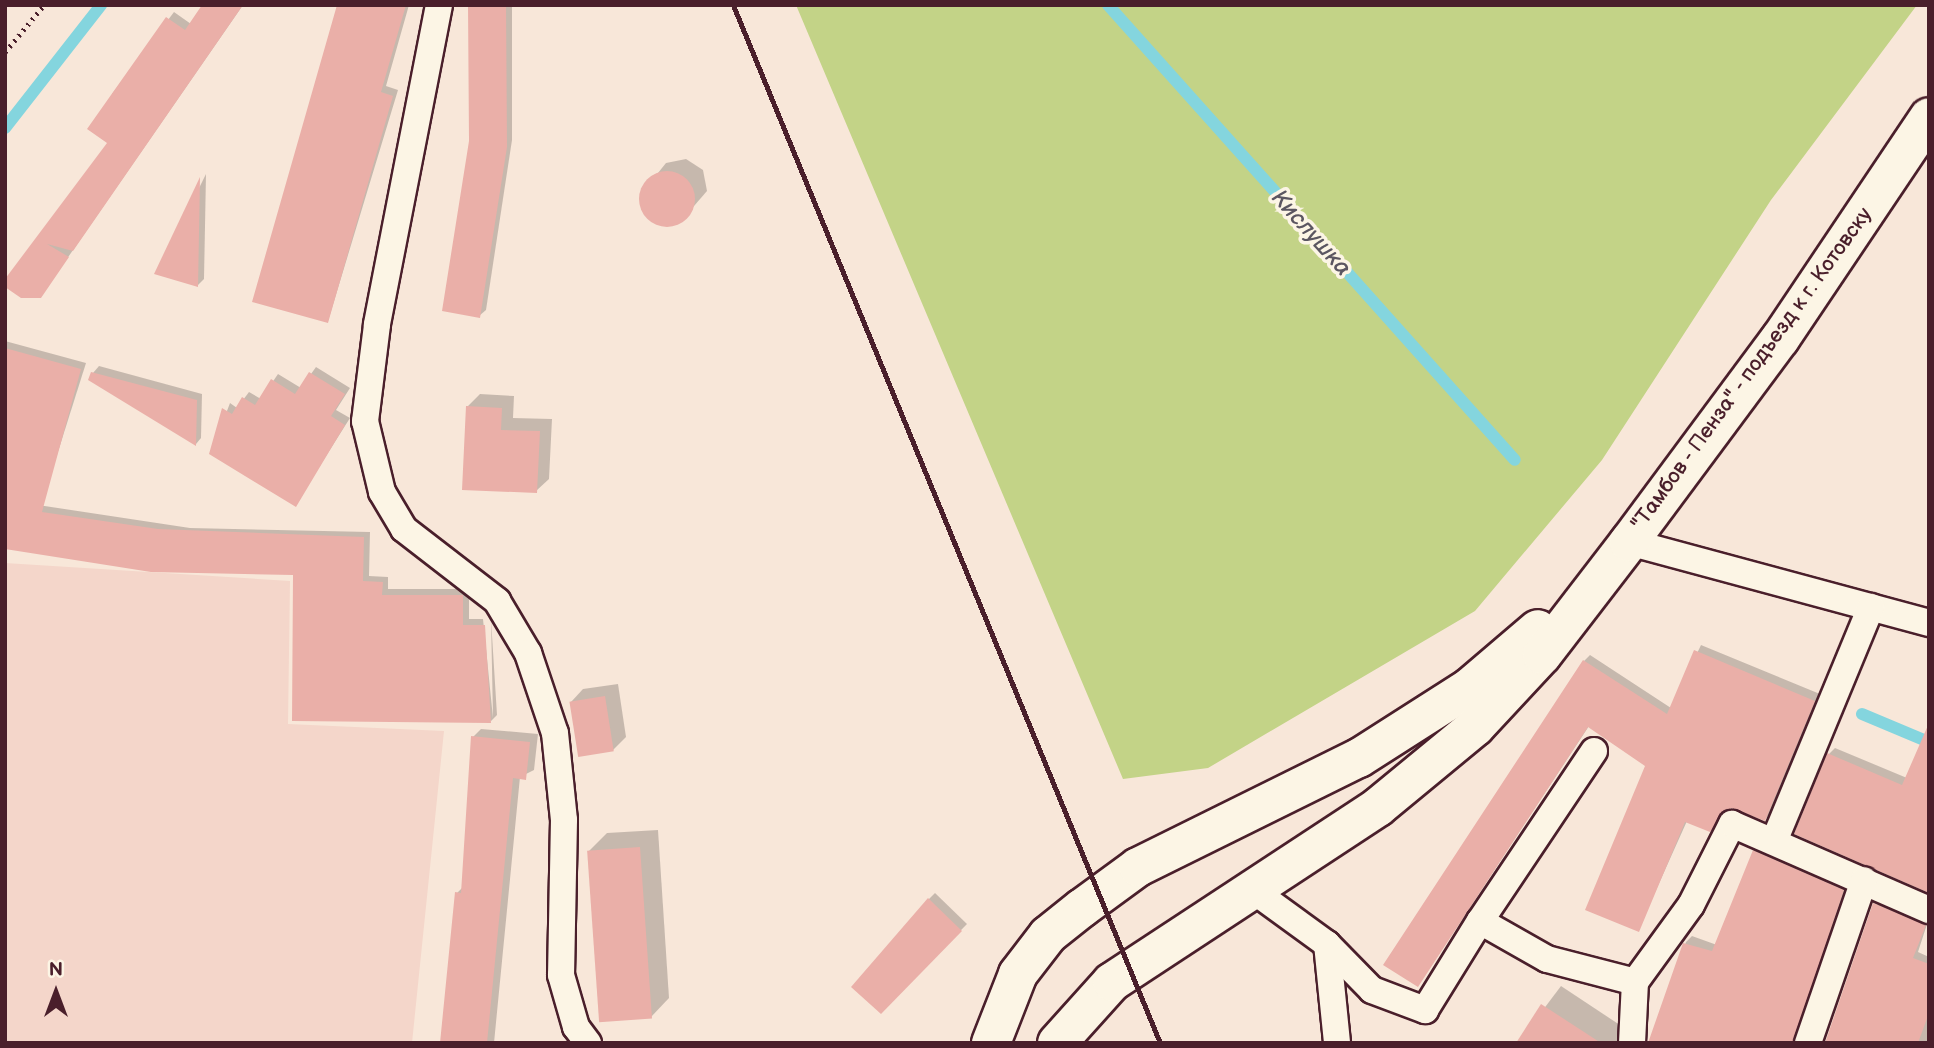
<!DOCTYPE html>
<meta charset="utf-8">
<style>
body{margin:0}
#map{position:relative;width:1934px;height:1048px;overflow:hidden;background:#f8e7d9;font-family:"Balsamiq Sans",sans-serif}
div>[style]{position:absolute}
.built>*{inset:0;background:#f4d6ca}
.green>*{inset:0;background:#c3d387}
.shadow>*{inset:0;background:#0003}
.stream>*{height:12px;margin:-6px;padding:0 6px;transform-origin:6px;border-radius:6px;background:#84d5de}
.building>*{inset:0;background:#eaafa8;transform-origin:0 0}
.round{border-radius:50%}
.path>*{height:4.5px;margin-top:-2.25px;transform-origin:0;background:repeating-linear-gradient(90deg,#4a1f2b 0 2px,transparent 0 7px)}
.roads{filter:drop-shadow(2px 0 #4a1f2b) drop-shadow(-2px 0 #4a1f2b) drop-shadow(0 2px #4a1f2b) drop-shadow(0 -2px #4a1f2b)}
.lane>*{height:26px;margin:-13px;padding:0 13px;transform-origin:13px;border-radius:13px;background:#fcf5e5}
.secondary>*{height:38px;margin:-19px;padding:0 19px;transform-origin:19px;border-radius:19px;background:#fcf5e5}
.rail>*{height:5px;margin:-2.5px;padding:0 2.5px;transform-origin:2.5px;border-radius:2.5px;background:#4a1f2b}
span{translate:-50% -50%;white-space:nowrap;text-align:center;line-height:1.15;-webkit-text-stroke:7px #fcf5e5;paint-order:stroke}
.street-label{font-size:21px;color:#4a1f2b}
.water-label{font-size:23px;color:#5b5661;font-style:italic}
.frame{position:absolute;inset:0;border:7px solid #4a1f2b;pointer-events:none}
.north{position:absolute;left:21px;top:957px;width:70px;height:70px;-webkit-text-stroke:5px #fcf5e5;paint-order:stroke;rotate:0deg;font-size:19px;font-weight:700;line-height:28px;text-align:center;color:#4a1f2b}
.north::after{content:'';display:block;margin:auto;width:24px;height:32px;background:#4a1f2b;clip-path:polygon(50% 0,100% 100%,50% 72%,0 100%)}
</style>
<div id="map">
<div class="built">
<i style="clip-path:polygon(5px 563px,290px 581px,288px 724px,444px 731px,412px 1043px,5px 1043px)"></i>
</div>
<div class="green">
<i style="clip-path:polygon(796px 5px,1917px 5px,1771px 200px,1602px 460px,1475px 611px,1208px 768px,1123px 779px)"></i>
</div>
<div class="shadow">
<i style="clip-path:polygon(204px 5px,243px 5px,46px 289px,5px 285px,109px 142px,112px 94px,174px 12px,191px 24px)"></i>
<i style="clip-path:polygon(339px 5px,409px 5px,386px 86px,398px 90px,328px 321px)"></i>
<i style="clip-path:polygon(470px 5px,512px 5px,512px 140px,486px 310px,479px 316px)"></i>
<i style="clip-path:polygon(686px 159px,703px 170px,707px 191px,681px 221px,661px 224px,645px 213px,641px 194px,666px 163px)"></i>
<i style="clip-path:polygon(206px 174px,204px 279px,198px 285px,157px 273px)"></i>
<i style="clip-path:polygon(5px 341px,86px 363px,56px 458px,5px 444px)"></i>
<i style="clip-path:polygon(99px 366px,202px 394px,201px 438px,196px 444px,93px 373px)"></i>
<i style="clip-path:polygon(316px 367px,350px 388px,336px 410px,350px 418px,295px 505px,211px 453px,230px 403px,237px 408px,249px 392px,261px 399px,278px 374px,301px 388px)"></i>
<i style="clip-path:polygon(480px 394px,514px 396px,513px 418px,552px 419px,549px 479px,536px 491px,467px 407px)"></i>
<i style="clip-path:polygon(5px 500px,190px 528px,370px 532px,369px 576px,388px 577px,388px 589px,469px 589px,469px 619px,483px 619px,493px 718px,491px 619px,497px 715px,491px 721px,295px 573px,151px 570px)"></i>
<i style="clip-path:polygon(1701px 645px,1820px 694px,1771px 813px,1765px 819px,1731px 807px,1687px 821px,1638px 930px,1647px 765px,1589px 726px,1423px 978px,1385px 964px,1584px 661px,1590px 655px,1671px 708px)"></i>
<i style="clip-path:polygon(618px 684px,626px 737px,613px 750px,571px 702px,583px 689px)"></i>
<i style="clip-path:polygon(481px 729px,538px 734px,534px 770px,520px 777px,494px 1043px,442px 1043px,457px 893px,464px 886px,473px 737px)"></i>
<i style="clip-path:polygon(1835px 748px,1907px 778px,1929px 891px,1829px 754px)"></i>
<i style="clip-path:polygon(658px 830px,669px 998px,651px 1017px,588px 852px,607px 833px)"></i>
<i style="clip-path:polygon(1747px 839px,1849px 884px,1804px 1043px,1652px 1043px,1686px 942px,1692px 936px,1717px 945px,1755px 849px,1742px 844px)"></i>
<i style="clip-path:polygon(935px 893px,967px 924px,881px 1012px,929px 899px)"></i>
<i style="clip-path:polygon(1880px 898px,1929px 918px,1918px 952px,1929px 957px,1929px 1043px,1827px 1043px)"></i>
<i style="clip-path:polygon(1561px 986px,1635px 1035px,1630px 1043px,1518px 1043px)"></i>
</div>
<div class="stream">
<i style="left:1108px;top:5px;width:610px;rotate:48.19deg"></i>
<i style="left:5px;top:128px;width:156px;rotate:-52deg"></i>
<i style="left:1862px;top:714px;width:73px;rotate:22.7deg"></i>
</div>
<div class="building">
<i style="clip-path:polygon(202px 5px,243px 5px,73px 251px,47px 244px,69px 257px,41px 298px,21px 298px,5px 287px,5px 279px,107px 143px,87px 129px,166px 17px,185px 30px)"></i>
<i style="clip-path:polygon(337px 5px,406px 5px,381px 92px,393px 96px,328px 323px,252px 302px)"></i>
<i style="clip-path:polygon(468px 5px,506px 5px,507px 147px,480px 318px,442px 311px,469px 141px)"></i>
<i class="round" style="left:639px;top:171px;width:56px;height:56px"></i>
<i style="clip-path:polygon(200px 177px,198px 287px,154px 274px)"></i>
<i style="clip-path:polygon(5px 348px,81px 369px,42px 512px,158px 529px,364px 537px,363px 581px,383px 582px,382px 595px,463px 595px,463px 625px,485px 625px,491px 723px,292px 721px,293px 575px,151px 572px,5px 549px)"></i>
<i style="clip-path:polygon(91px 372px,197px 400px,196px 446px,88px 380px)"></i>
<i style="clip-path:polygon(309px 372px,345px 394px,331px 416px,345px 425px,296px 507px,209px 454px,222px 408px,232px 414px,242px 397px,255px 405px,271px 379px,295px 394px)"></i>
<i style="clip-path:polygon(466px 406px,502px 408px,501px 430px,540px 431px,537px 493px,462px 490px)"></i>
<i style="clip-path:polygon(1694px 650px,1815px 701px,1765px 821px,1731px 808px,1710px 832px,1685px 822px,1639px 932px,1585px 910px,1645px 766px,1588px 727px,1418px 987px,1383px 965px,1583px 660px,1667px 714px)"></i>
<i style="left:605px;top:696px;width:56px;height:36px;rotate:81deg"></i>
<i style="clip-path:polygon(1929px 723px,1929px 893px,1794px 834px,1827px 753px,1902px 785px)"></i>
<i style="clip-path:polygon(471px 736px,530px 742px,526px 780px,513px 778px,487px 1043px,440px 1043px,455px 892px,461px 893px)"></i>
<i style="clip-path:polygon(1739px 844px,1844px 890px,1793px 1043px,1648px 1043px,1683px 943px,1712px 951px,1753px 850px)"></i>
<i style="left:640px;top:847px;width:172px;height:53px;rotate:86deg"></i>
<i style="clip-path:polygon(928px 898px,962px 931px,881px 1014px,851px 987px)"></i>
<i style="clip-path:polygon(1873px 903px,1926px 925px,1913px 958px,1929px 964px,1929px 1013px,1918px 1043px,1825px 1043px)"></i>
<i style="clip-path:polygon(1541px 1004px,1601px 1043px,1516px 1043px)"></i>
</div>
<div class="path">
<i style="left:5px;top:52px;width:61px;rotate:-50.3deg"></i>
</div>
<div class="roads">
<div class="lane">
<i style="left:439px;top:5px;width:326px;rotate:101deg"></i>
<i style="left:377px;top:325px;width:97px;rotate:97.1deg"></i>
<i style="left:365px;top:421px;width:73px;rotate:76.5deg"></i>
<i style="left:382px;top:492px;width:43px;rotate:59.3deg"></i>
<i style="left:404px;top:529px;width:118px;rotate:37.7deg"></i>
<i style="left:497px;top:601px;width:61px;rotate:59.2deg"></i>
<i style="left:528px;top:653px;width:84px;rotate:71.4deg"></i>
<i style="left:555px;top:733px;width:87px;rotate:84.1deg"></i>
<i style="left:564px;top:820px;width:155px;rotate:91.1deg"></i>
<i style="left:561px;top:975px;width:54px;rotate:73.9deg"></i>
<i style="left:576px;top:1027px;width:20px;rotate:53deg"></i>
<i style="left:1629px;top:542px;width:311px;rotate:15.1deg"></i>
<i style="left:1594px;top:751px;width:205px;rotate:123.8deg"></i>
<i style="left:1480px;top:921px;width:77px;rotate:29.6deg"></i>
<i style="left:1547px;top:959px;width:91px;rotate:14.6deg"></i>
<i style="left:1775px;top:839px;width:251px;rotate:-67.5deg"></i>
<i style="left:1254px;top:891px;width:90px;rotate:36deg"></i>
<i style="left:1327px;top:944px;width:100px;rotate:84.2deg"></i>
<i style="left:1327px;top:944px;width:64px;rotate:45.6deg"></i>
<i style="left:1372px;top:990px;width:57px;rotate:20.7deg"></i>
<i style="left:1425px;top:1010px;width:105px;rotate:-58.3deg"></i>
<i style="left:1632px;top:1043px;width:61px;rotate:-87.2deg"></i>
<i style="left:1635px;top:982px;width:95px;rotate:-54deg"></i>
<i style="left:1691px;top:905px;width:91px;rotate:-63.2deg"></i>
<i style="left:1732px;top:824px;width:215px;rotate:23.6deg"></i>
<i style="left:1808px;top:1043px;width:172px;rotate:-71deg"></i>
</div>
<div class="secondary">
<i style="left:991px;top:1043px;width:74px;rotate:-68.6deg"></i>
<i style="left:1018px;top:974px;width:49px;rotate:-52.4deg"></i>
<i style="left:1048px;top:935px;width:43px;rotate:-38.5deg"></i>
<i style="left:1082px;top:908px;width:69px;rotate:-36.2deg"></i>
<i style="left:1138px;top:867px;width:246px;rotate:-26.3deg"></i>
<i style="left:1359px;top:758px;width:132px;rotate:-32.6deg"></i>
<i style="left:1470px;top:687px;width:89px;rotate:-40.5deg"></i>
<i style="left:1057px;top:1043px;width:82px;rotate:-48deg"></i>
<i style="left:1112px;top:982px;width:318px;rotate:-33.3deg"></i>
<i style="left:1378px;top:807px;width:126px;rotate:-39.5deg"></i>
<i style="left:1475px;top:727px;width:98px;rotate:-47.1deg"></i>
<i style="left:1542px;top:655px;width:143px;rotate:-52.4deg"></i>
<i style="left:1629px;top:542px;width:253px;rotate:-53.4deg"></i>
<i style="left:1780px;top:339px;width:267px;rotate:-56.1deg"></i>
</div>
</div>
<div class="rail">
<i style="left:733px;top:5px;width:1122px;rotate:67.64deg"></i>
</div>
<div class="street-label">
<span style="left:1752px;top:369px;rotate:-54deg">"Тамбов - Пенза" - подъезд к г. Котовску</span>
</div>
<div class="water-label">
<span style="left:1311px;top:233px;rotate:48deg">Кислушка</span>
</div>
<div class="frame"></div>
<div class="north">N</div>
</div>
